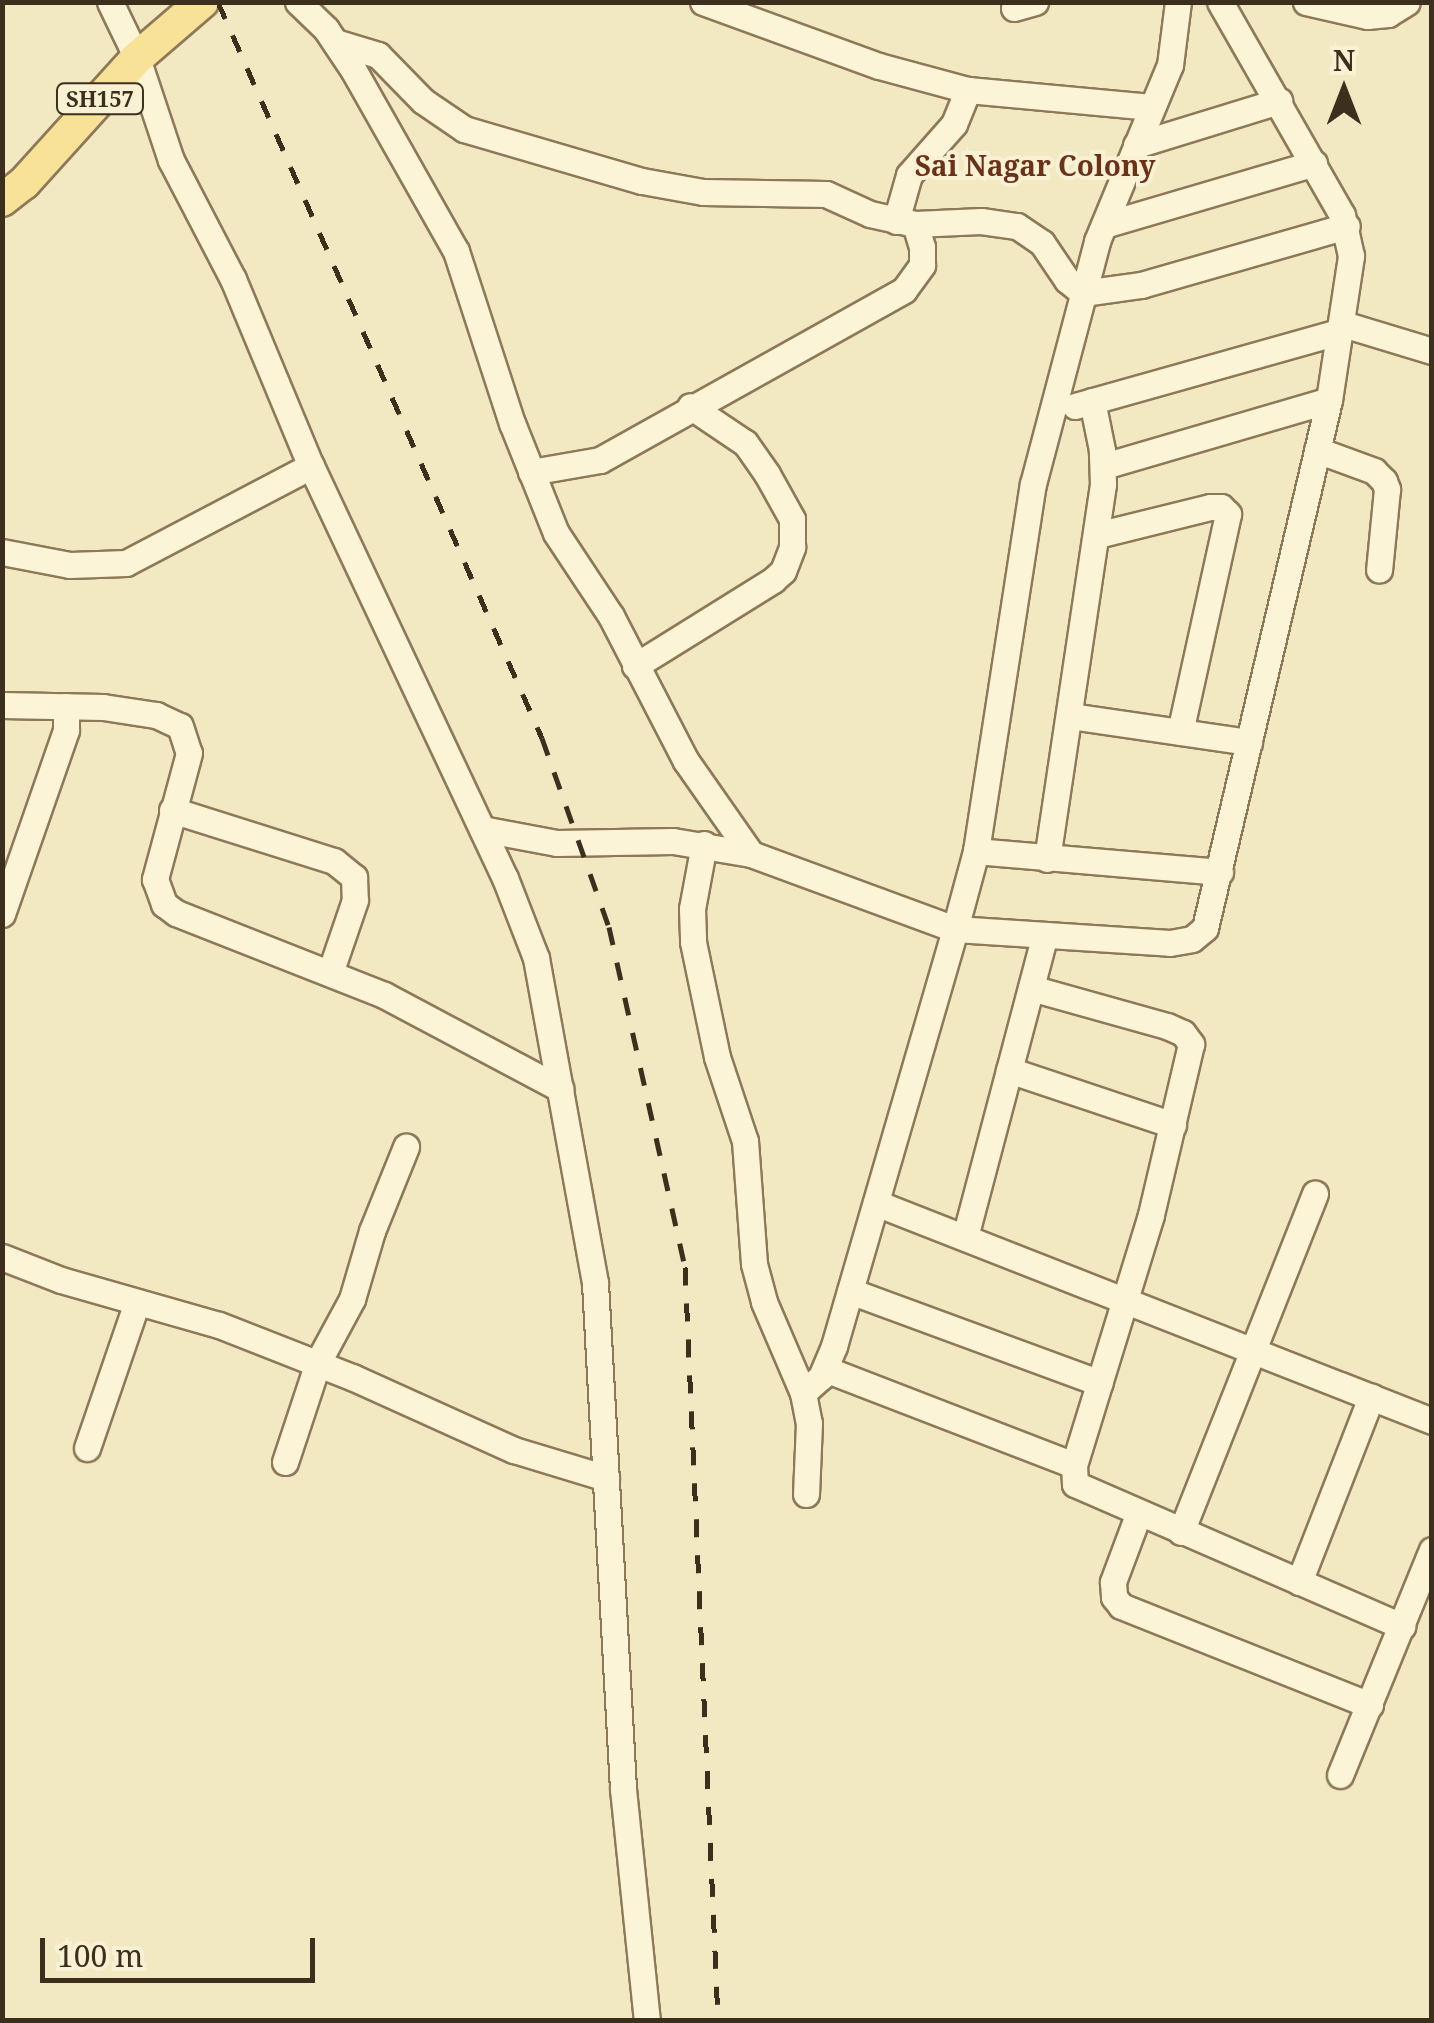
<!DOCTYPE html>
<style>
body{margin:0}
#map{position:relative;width:1434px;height:2023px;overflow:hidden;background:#f2e8c2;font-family:"Noto Serif",serif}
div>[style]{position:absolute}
.roads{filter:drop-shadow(2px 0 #8d7958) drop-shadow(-2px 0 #8d7958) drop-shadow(0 2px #8d7958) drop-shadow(0 -2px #8d7958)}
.minor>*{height:25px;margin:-12.5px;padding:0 12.5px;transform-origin:12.5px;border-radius:12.5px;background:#fbf4d7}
.major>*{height:32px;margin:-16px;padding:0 16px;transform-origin:16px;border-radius:16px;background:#f8e298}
.rail>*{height:5px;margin-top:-2.5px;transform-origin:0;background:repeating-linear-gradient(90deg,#3c2f1d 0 18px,transparent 0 36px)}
span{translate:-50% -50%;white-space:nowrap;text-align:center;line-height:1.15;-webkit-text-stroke:8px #f8f1d3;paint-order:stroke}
.shield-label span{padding:2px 8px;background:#f8f1d3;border:2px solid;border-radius:8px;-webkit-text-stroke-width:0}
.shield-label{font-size:22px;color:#3c2f1d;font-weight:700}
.neighbourhood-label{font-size:28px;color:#6c3119;font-weight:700}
.frame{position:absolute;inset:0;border:5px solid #3c2f1d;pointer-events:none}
.north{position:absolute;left:1294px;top:40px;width:100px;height:100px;-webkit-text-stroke:8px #f8f1d3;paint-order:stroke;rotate:0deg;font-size:28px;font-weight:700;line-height:40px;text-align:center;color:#3c2f1d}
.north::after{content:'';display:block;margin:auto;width:35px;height:45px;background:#3c2f1d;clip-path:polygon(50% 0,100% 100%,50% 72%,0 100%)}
.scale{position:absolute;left:40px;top:1938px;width:275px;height:45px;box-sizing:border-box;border:5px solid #3c2f1d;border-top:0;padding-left:12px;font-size:30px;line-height:35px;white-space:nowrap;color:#3c2f1d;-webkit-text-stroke:8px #f8f1d3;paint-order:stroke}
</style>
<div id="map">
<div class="roads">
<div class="minor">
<i style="left:110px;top:2px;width:62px;rotate:64.3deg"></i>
<i style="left:137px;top:58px;width:108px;rotate:71.6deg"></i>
<i style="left:171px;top:160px;width:134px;rotate:62.5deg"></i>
<i style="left:233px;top:279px;width:203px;rotate:67.4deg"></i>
<i style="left:311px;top:466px;width:455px;rotate:64.8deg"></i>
<i style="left:505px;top:878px;width:86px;rotate:68.8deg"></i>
<i style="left:536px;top:958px;width:330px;rotate:79.7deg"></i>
<i style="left:595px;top:1283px;width:507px;rotate:86.83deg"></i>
<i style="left:623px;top:1789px;width:232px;rotate:84.1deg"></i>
<i style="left:298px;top:2px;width:39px;rotate:44deg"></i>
<i style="left:326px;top:29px;width:50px;rotate:56.3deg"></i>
<i style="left:354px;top:71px;width:207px;rotate:60.5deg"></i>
<i style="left:456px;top:251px;width:181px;rotate:72deg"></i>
<i style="left:512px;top:423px;width:118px;rotate:68.2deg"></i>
<i style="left:556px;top:533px;width:100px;rotate:56.5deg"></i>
<i style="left:611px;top:616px;width:163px;rotate:62.7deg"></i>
<i style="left:686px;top:761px;width:113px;rotate:55deg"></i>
<i style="left:703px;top:2px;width:187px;rotate:20deg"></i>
<i style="left:879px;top:66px;width:92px;rotate:15.1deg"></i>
<i style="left:968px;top:90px;width:184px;rotate:5.3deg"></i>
<i style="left:1306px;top:2px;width:63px;rotate:12.9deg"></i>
<i style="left:1367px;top:16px;width:21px;rotate:-5deg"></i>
<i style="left:1388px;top:14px;width:22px;rotate:-32deg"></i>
<i style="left:1014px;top:8px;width:22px;rotate:-16deg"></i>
<i style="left:335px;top:42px;width:45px;rotate:16.8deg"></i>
<i style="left:378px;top:55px;width:64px;rotate:45.6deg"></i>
<i style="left:423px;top:101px;width:50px;rotate:34.3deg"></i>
<i style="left:464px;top:129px;width:185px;rotate:16.3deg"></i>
<i style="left:642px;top:181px;width:62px;rotate:10.2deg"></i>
<i style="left:703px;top:192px;width:123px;rotate:0.9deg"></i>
<i style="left:826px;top:194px;width:48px;rotate:24.4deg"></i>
<i style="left:870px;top:214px;width:46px;rotate:12.5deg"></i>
<i style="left:915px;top:224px;width:66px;rotate:-2.6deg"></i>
<i style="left:981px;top:221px;width:36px;rotate:8deg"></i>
<i style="left:1017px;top:226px;width:30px;rotate:34deg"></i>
<i style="left:1042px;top:243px;width:45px;rotate:56deg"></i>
<i style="left:1067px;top:280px;width:21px;rotate:39deg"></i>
<i style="left:1083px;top:293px;width:59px;rotate:-7.9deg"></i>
<i style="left:1141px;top:285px;width:214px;rotate:-16deg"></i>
<i style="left:1136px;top:145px;width:150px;rotate:-17.1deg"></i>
<i style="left:896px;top:221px;width:48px;rotate:-74.2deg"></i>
<i style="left:909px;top:175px;width:68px;rotate:-48.6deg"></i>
<i style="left:954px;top:124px;width:37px;rotate:-68deg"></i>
<i style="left:1104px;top:225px;width:219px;rotate:-16.4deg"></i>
<i style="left:1343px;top:324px;width:93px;rotate:16.9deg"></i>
<i style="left:1075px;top:406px;width:276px;rotate:-15.7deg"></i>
<i style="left:1317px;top:450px;width:61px;rotate:20.2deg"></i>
<i style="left:1374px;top:471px;width:14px;rotate:45deg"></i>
<i style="left:1384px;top:481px;width:9px;rotate:69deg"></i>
<i style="left:1387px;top:489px;width:81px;rotate:95.6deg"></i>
<i style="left:1104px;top:466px;width:234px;rotate:-16.3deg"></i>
<i style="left:531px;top:472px;width:70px;rotate:-9.9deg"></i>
<i style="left:600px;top:460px;width:348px;rotate:-29.2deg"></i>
<i style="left:904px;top:290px;width:31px;rotate:-54deg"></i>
<i style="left:922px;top:265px;width:18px;rotate:-90deg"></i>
<i style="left:922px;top:247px;width:24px;rotate:-107deg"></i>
<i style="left:1097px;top:535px;width:116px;rotate:-13.9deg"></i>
<i style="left:1210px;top:507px;width:11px"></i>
<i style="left:1221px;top:507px;width:10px;rotate:45deg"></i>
<i style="left:1228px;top:514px;width:223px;rotate:102.4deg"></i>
<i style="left:2px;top:552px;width:69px;rotate:10.8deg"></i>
<i style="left:70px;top:565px;width:56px;rotate:-2deg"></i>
<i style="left:126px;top:563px;width:209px;rotate:-27.7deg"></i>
<i style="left:635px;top:666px;width:163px;rotate:-31.9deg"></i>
<i style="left:773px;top:580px;width:13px;rotate:-42deg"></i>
<i style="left:783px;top:571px;width:26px;rotate:-69deg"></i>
<i style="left:792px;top:547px;width:28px;rotate:-90deg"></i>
<i style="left:792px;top:519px;width:51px;rotate:-119.1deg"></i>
<i style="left:767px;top:474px;width:38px;rotate:-125deg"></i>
<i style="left:745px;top:443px;width:66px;rotate:-146.1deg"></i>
<i style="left:2px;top:705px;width:101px;rotate:1.1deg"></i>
<i style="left:103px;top:707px;width:54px;rotate:8.6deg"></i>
<i style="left:156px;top:715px;width:26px;rotate:25deg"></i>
<i style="left:180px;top:726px;width:28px;rotate:72deg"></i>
<i style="left:189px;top:753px;width:131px;rotate:105.1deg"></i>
<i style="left:155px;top:879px;width:27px;rotate:70deg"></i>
<i style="left:164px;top:904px;width:15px;rotate:37deg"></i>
<i style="left:176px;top:913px;width:224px;rotate:21.5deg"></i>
<i style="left:384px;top:995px;width:200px;rotate:28deg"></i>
<i style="left:1070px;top:716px;width:181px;rotate:8.3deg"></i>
<i style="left:172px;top:810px;width:170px;rotate:17.5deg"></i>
<i style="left:334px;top:861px;width:26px;rotate:39deg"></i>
<i style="left:354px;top:877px;width:23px;rotate:88deg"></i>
<i style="left:355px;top:900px;width:77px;rotate:108.9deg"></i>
<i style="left:482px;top:829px;width:76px;rotate:10.6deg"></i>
<i style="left:557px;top:843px;width:116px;rotate:-1deg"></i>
<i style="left:673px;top:841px;width:79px;rotate:9.5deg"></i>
<i style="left:751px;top:854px;width:217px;rotate:20.2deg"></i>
<i style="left:955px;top:929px;width:215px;rotate:3.7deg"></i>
<i style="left:1170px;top:943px;width:22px;rotate:-10deg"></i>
<i style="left:1192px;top:939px;width:17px;rotate:-40deg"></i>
<i style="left:1205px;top:928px;width:542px;rotate:-76.78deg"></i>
<i style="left:1329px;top:400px;width:146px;rotate:-81.3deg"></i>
<i style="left:1351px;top:256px;width:42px;rotate:-102.4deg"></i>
<i style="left:1342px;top:215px;width:245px;rotate:-119.8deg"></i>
<i style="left:704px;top:844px;width:66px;rotate:100.5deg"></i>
<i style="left:692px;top:909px;width:33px;rotate:88deg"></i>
<i style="left:693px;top:942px;width:117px;rotate:78.2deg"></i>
<i style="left:717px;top:1057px;width:89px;rotate:71.6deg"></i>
<i style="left:745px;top:1141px;width:123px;rotate:85.8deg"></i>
<i style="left:754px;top:1264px;width:39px;rotate:75deg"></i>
<i style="left:764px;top:1302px;width:99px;rotate:66.8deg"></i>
<i style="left:803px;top:1393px;width:31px;rotate:79deg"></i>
<i style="left:809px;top:1423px;width:71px;rotate:92.4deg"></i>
<i style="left:976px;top:851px;width:245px;rotate:4.9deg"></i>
<i style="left:1047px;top:859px;width:379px;rotate:-81.5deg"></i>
<i style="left:1103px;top:484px;width:34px;rotate:-92deg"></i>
<i style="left:1102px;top:450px;width:50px;rotate:-101.5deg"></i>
<i style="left:2px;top:914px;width:195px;rotate:-70.8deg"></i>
<i style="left:66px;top:730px;width:24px;rotate:-90deg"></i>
<i style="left:1031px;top:988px;width:141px;rotate:15.6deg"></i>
<i style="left:1167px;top:1026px;width:17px;rotate:24deg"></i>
<i style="left:1183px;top:1033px;width:14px;rotate:54deg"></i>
<i style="left:1191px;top:1044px;width:176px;rotate:103.2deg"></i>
<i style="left:1151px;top:1215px;width:262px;rotate:107.1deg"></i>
<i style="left:1074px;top:1465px;width:19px;rotate:87deg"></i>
<i style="left:1075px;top:1484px;width:357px;rotate:23.5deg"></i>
<i style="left:1009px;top:1070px;width:173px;rotate:18.5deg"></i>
<i style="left:876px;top:1203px;width:597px;rotate:21.41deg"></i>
<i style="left:965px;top:1237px;width:312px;rotate:-75.2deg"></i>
<i style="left:2px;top:1257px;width:63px;rotate:21.3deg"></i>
<i style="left:61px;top:1280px;width:164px;rotate:15.9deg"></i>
<i style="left:219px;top:1325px;width:143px;rotate:21.4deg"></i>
<i style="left:352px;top:1377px;width:178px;rotate:24.3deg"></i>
<i style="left:514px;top:1450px;width:96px;rotate:16.9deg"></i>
<i style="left:850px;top:1291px;width:266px;rotate:20.2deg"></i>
<i style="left:825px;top:1369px;width:267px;rotate:21.1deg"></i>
<i style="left:803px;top:1393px;width:24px;rotate:-42deg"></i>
<i style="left:821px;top:1377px;width:34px;rotate:-67deg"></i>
<i style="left:834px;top:1346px;width:434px;rotate:-73.8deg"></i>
<i style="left:955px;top:929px;width:81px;rotate:-74.9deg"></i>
<i style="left:976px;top:851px;width:371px;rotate:-81.2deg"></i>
<i style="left:1033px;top:484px;width:251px;rotate:-75.2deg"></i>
<i style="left:1097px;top:241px;width:191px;rotate:-67.5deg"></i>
<i style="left:1170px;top:65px;width:64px;rotate:-82.8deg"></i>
<i style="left:87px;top:1448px;width:154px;rotate:-71.1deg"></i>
<i style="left:285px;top:1462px;width:105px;rotate:-71.7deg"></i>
<i style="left:318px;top:1362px;width:72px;rotate:-61.6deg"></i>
<i style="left:352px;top:1299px;width:71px;rotate:-73.6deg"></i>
<i style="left:372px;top:1231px;width:91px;rotate:-68deg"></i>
<i style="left:1138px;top:1515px;width:72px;rotate:110.5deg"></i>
<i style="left:1113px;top:1582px;width:15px;rotate:86deg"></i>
<i style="left:1114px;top:1597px;width:11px;rotate:52deg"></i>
<i style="left:1121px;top:1606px;width:268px;rotate:21.7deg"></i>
<i style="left:1181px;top:1532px;width:364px;rotate:-68.4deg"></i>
<i style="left:1299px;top:1582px;width:199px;rotate:-68.7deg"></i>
<i style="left:1340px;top:1775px;width:243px;rotate:-67.8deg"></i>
</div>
<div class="major">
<i style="left:2px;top:200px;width:28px;rotate:-38deg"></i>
<i style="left:24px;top:183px;width:169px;rotate:-47.9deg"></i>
<i style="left:137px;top:58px;width:86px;rotate:-40.7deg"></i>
</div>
</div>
<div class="rail">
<i style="left:218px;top:2px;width:804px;rotate:66.24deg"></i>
<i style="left:542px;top:738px;width:201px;rotate:70.5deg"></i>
<i style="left:609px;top:927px;width:348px;rotate:77.4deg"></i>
<i style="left:685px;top:1267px;width:754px;rotate:87.49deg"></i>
</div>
<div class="shield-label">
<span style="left:100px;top:99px">SH157</span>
</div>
<div class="neighbourhood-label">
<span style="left:1035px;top:165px">Sai Nagar Colony</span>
</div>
<div class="frame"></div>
<div class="north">N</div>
<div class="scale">100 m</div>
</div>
